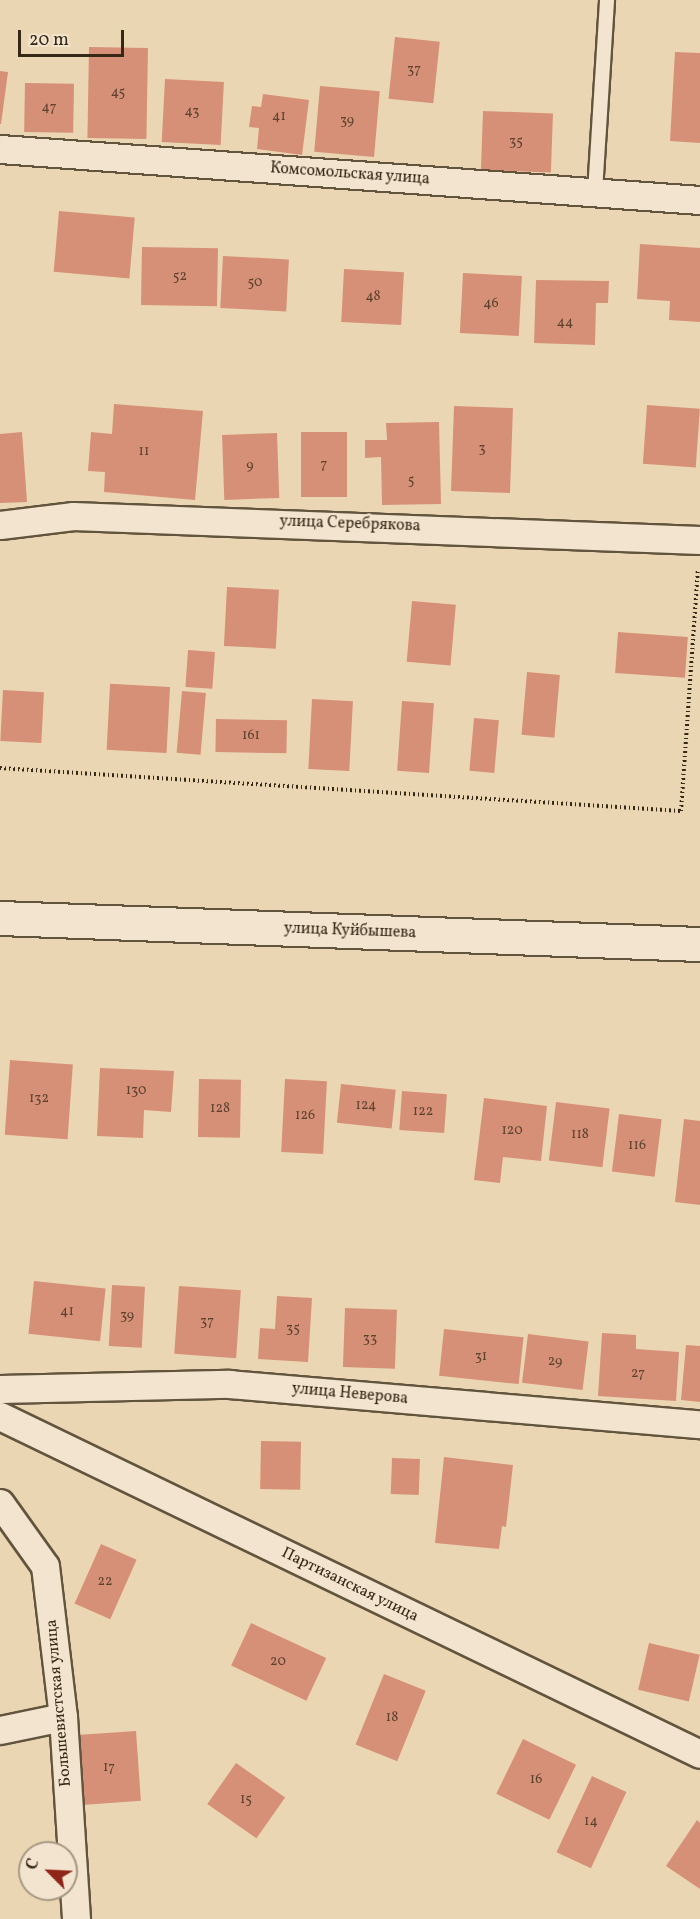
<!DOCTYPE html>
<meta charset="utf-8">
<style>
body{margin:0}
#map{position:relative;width:700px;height:1919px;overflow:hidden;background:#ebd6b3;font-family:Vollkorn,serif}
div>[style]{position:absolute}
.building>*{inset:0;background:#d69078;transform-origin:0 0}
.path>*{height:4px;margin-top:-2px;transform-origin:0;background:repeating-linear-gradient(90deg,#352816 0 1.5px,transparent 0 4.5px)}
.roads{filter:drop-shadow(2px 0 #62543d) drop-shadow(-2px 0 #62543d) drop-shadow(0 2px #62543d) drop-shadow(0 -2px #62543d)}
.service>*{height:14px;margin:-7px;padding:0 7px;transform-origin:7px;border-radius:7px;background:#f2e4ce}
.minor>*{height:27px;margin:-13.5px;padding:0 13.5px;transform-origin:13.5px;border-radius:13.5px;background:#f2e4ce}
.secondary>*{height:33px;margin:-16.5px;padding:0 16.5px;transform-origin:16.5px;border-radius:16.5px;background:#f2e4ce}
span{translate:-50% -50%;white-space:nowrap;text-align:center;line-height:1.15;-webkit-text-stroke:4.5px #f2e4ce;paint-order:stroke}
.number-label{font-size:14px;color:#5d422e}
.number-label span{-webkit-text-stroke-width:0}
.street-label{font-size:16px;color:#352816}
.north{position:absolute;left:18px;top:1841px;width:60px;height:60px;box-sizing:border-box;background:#f2e4ce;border:2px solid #a69984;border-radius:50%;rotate:294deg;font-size:16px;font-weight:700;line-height:24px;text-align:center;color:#352816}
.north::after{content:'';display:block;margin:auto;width:21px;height:27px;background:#8f2418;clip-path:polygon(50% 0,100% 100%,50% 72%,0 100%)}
.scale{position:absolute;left:18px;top:30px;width:106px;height:27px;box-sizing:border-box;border:3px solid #352816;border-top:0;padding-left:8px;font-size:18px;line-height:21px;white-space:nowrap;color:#352816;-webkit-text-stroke:4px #f2e4ce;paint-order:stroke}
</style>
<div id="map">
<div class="building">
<i style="left:395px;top:37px;width:45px;height:62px;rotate:6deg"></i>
<i style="left:89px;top:47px;width:59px;height:91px;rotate:1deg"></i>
<i style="clip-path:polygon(675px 52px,700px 53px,700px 143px,670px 141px)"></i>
<i style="clip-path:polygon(0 71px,8px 72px,1px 124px,0 124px)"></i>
<i style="left:165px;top:79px;width:59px;height:63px;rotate:3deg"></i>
<i style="left:25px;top:83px;width:49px;height:49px;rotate:1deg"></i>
<i style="left:320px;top:86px;width:60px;height:66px;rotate:5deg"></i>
<i style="clip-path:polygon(263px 94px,309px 100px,302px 155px,257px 149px,259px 128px,249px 127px,252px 106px,261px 107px)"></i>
<i style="left:483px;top:111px;width:70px;height:59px;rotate:2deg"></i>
<i style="left:59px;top:211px;width:76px;height:61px;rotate:5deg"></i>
<i style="clip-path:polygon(640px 244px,700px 248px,700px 322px,669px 320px,670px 301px,637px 299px)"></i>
<i style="left:142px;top:247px;width:76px;height:58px;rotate:1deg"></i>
<i style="left:223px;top:256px;width:66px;height:52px;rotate:3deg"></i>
<i style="left:344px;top:269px;width:60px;height:53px;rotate:3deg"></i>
<i style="left:463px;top:273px;width:59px;height:60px;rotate:3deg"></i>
<i style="clip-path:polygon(536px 280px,609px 281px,608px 303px,596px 303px,595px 345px,534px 343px)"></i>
<i style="clip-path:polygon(114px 404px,203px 411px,195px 500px,104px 492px,105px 472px,88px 471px,91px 432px,112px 434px)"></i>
<i style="left:647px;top:405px;width:53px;height:59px;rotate:4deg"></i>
<i style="left:454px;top:406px;width:59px;height:85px;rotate:2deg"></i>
<i style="clip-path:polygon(439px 422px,441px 504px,382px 505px,381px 457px,365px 458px,365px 440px,387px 440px,386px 423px)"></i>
<i style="clip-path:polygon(22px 432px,27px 502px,0 503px,0 434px)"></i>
<i style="left:301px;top:432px;width:46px;height:65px"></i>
<i style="left:277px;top:433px;width:65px;height:55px;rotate:88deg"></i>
<i style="left:227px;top:587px;width:52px;height:59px;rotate:3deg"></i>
<i style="left:412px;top:601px;width:44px;height:61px;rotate:5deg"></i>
<i style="left:618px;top:632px;width:70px;height:41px;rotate:4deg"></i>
<i style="left:188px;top:650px;width:27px;height:37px;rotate:4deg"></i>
<i style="left:527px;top:672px;width:33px;height:63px;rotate:5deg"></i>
<i style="left:170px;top:687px;width:66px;height:60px;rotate:93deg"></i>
<i style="left:3px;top:690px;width:41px;height:51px;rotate:3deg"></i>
<i style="left:182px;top:691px;width:24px;height:62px;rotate:5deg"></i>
<i style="left:312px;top:699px;width:41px;height:70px;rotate:3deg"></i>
<i style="left:402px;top:701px;width:32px;height:70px;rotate:4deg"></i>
<i style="left:474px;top:718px;width:25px;height:53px;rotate:5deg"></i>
<i style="left:216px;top:719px;width:71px;height:33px;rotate:1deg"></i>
<i style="left:10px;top:1060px;width:63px;height:75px;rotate:4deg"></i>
<i style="clip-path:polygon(100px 1068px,174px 1071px,171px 1112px,144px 1110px,143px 1138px,97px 1136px)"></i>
<i style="left:199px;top:1079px;width:42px;height:58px;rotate:1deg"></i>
<i style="left:285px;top:1079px;width:42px;height:73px;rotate:3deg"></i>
<i style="left:341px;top:1084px;width:55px;height:39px;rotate:6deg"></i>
<i style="left:402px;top:1091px;width:45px;height:39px;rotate:4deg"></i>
<i style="clip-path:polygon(484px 1098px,547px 1106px,541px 1161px,503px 1157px,500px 1183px,474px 1180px)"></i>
<i style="left:556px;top:1102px;width:54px;height:59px;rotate:7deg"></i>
<i style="left:619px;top:1114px;width:43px;height:58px;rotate:7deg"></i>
<i style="clip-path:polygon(684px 1119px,700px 1121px,700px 1205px,675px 1202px)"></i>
<i style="left:34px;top:1281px;width:72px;height:53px;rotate:6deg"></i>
<i style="left:112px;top:1285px;width:33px;height:61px;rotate:3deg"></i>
<i style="left:179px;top:1286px;width:62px;height:68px;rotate:4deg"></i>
<i style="clip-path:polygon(277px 1296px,312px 1298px,308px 1362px,258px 1359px,260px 1328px,275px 1329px)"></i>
<i style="left:345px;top:1308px;width:52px;height:59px;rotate:2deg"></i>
<i style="left:444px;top:1329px;width:80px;height:47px;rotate:6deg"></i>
<i style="clip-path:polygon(602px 1333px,636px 1335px,636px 1349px,679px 1352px,676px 1401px,598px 1396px)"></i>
<i style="left:528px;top:1334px;width:61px;height:49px;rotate:7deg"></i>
<i style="clip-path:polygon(686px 1345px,700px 1346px,700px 1402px,681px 1400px)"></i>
<i style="left:261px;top:1441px;width:40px;height:48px;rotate:1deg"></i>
<i style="clip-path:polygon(444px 1457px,513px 1465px,506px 1527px,502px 1526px,499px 1549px,435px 1543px)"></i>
<i style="left:392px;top:1458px;width:28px;height:36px;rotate:2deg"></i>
<i style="left:101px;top:1544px;width:39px;height:65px;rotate:24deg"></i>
<i style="left:251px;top:1623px;width:83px;height:47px;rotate:25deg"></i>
<i style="left:649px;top:1643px;width:52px;height:48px;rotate:13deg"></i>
<i style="left:384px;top:1674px;width:45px;height:76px;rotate:22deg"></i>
<i style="left:136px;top:1731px;width:70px;height:59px;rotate:86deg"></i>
<i style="left:523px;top:1739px;width:59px;height:61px;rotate:26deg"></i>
<i style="left:236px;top:1763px;width:60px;height:50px;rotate:35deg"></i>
<i style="left:592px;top:1776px;width:38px;height:84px;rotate:25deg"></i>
<i style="clip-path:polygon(697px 1820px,700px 1823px,700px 1889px,666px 1866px)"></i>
</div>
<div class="path">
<i style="left:0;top:768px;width:682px;rotate:3.61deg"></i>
<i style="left:681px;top:811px;width:242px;rotate:-86deg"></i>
</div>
<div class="roads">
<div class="service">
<i style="left:595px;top:192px;width:192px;rotate:-86.4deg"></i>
</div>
<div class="minor">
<i style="left:0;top:149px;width:702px;rotate:4.17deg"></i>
<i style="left:0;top:525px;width:74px;rotate:-7deg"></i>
<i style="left:73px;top:516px;width:627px;rotate:2.19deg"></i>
<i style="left:0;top:1389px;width:229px;rotate:-1.3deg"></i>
<i style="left:229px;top:1384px;width:473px;rotate:4.9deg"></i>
<i style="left:0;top:1416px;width:777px;rotate:25.77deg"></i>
<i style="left:0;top:1503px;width:77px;rotate:54.5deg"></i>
<i style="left:45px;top:1566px;width:152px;rotate:83.2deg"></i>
<i style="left:63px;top:1717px;width:202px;rotate:86.3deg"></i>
<i style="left:0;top:1730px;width:64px;rotate:-11.7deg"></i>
</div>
<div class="secondary">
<i style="left:0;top:918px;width:700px;rotate:2.13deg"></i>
</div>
</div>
<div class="number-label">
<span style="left:414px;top:70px">37</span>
<span style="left:118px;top:93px">45</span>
<span style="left:49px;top:108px">47</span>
<span style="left:192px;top:112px">43</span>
<span style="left:279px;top:117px">41</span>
<span style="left:347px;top:121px">39</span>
<span style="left:516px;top:142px">35</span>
<span style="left:180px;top:277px">52</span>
<span style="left:255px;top:283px">50</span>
<span style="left:373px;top:297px">48</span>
<span style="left:491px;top:304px">46</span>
<span style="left:565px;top:323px">44</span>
<span style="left:482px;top:449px">3</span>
<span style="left:144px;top:452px">11</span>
<span style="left:324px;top:465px">7</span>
<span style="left:250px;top:466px">9</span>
<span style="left:411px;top:481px">5</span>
<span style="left:251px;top:736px">161</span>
<span style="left:136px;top:1091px">130</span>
<span style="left:39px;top:1099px">132</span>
<span style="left:366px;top:1106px">124</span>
<span style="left:220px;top:1109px">128</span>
<span style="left:423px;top:1112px">122</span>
<span style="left:305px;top:1116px">126</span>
<span style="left:512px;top:1131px">120</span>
<span style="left:580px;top:1135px">118</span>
<span style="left:637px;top:1146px">116</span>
<span style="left:67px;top:1312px">41</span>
<span style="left:127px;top:1316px">39</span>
<span style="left:207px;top:1322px">37</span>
<span style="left:293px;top:1329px">35</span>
<span style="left:370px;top:1339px">33</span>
<span style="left:481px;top:1357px">31</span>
<span style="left:555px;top:1362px">29</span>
<span style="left:638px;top:1374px">27</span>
<span style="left:105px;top:1582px">22</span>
<span style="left:278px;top:1662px">20</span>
<span style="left:392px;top:1718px">18</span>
<span style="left:109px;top:1768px">17</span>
<span style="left:536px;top:1780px">16</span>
<span style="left:246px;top:1800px">15</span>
<span style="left:591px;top:1822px">14</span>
</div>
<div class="street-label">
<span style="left:350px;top:174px;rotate:4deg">Комсомольская улица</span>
<span style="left:350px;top:524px;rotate:2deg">улица Серебрякова</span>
<span style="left:350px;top:931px;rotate:2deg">улица Куйбышева</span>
<span style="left:350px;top:1394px;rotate:5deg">улица Неверова</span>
<span style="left:350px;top:1585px;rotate:26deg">Партизанская улица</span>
<span style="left:59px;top:1703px;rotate:-95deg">Большевистская улица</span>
</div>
<div class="north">С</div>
<div class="scale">20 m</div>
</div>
